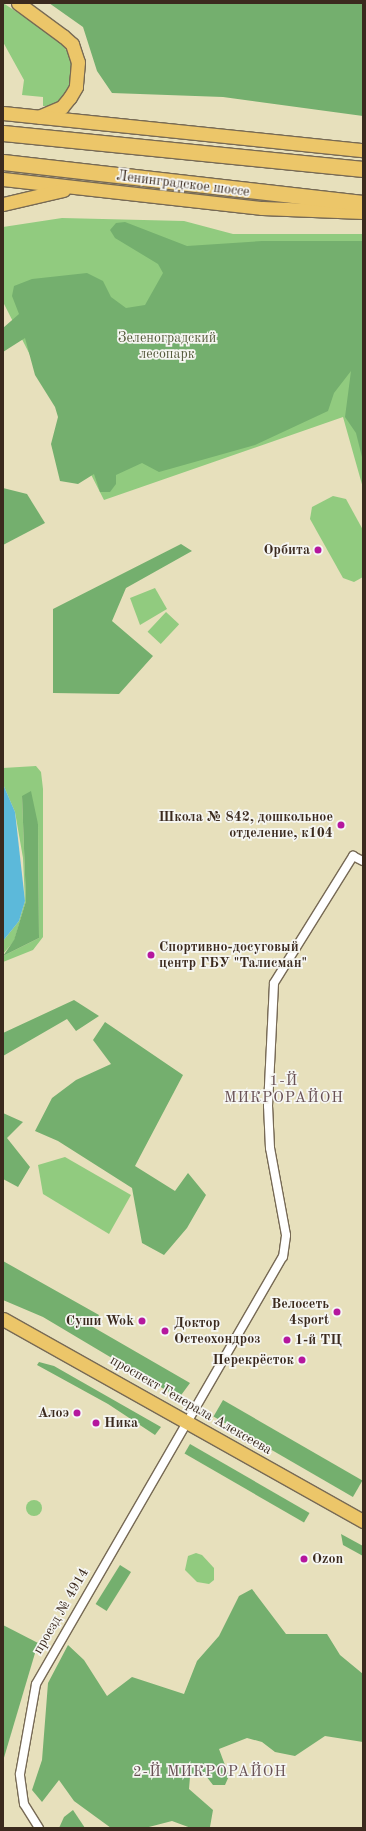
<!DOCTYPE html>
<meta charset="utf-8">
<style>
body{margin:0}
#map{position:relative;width:366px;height:1831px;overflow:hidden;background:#e7e0bc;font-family:"Old Standard TT",serif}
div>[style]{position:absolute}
.green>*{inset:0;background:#91cb7f;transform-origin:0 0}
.round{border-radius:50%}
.forest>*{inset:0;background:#74af6e;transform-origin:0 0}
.water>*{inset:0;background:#5cb9da}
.roads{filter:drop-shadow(1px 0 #776a55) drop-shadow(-1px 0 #776a55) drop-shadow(0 1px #776a55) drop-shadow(0 -1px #776a55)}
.street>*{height:8px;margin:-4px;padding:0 4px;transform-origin:4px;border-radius:4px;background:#fff}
.primary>*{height:13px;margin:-6.5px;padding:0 6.5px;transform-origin:6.5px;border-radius:6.5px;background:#ecc669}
.highway>*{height:15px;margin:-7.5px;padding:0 7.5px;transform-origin:7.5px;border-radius:7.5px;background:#ecc669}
.dots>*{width:11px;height:11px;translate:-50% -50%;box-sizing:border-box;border:2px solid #f6f6f2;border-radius:50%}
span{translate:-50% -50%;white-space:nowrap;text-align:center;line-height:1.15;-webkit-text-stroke:3.5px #f6f6f2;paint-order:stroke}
.street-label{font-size:14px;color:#3b2a1e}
.park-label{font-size:14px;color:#555a3b}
.poi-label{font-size:14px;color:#3b2a1e;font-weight:700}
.right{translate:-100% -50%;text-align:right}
.left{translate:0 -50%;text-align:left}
.neighbourhood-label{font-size:15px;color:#685054;letter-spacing:1px}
.frame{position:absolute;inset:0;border:4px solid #3b2a1e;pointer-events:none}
</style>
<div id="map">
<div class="green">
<i style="clip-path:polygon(3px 3px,60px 40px,71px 58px,72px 83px,63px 98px,51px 106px,43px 106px,43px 97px,22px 95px,24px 80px,3px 42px)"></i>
<i style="clip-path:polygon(62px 218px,184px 221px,233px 234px,363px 234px,363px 488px,343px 417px,104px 500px,3px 302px,3px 227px)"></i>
<i style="clip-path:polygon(333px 496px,346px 499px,363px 530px,363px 577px,354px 582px,343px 578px,310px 519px,312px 507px)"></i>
<i style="clip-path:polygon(155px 588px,167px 609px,140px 625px,130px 598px)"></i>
<i style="left:166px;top:612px;width:18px;height:27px;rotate:43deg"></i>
<i style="clip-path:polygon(36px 766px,41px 772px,43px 789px,43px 937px,33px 950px,3px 962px,3px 956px,39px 938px,38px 824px,22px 796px,26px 901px,14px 941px,3px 954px,3px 941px,19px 921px,25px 901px,23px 858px,15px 812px,3px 784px,3px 768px)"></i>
<i style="clip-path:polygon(65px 1157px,131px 1195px,109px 1234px,43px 1194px,38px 1165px)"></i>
<i class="round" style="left:26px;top:1500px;width:16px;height:16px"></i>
<i style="clip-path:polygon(196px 1553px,202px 1555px,214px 1568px,214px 1580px,209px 1584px,197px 1582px,185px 1570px,188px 1556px)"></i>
</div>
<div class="forest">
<i style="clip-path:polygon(49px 3px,363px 3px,363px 116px,223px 97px,112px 93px,97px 71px,83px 27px)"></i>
<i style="clip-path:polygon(125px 222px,187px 246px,262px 241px,363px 241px,363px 461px,356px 433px,345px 417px,351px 371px,334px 393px,328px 411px,255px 445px,159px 472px,142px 463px,116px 475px,116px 484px,110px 492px,100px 492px,94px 474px,78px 484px,60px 481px,51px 444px,58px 417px,55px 407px,35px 375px,25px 338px,3px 352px,3px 328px,19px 314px,12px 296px,14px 286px,32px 279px,87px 273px,103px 281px,111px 297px,126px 308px,145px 305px,163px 273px,158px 264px,115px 238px,110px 230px,116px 223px)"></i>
<i style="clip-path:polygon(3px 488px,27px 494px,45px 523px,3px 545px)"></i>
<i style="clip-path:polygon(181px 544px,192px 551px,126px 588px,112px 621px,153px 656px,119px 694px,53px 693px,53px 609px)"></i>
<i style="clip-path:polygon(31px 791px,38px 824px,39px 938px,3px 956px,14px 940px,26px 901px,22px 796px)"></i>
<i style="clip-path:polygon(74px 1000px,99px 1016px,76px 1031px,67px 1019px,3px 1056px,3px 1033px)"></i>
<i style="clip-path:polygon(105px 1022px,183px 1075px,135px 1166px,175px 1191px,188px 1173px,206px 1195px,187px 1228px,164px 1255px,142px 1243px,132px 1188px,58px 1141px,35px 1131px,52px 1098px,76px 1080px,111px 1064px,93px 1040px)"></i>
<i style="clip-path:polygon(3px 1113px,23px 1122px,7px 1138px,30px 1167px,18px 1187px,3px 1179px)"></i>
<i style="clip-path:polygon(3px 1261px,99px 1315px,93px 1327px,190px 1383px,179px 1398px,43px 1317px,3px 1300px)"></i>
<i style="clip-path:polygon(39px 1362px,54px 1366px,161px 1427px,155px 1435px,108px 1404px,37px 1365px)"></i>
<i style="left:223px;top:1400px;width:161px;height:19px;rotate:30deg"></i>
<i style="left:190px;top:1444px;width:138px;height:11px;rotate:30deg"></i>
<i style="clip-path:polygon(341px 1534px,363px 1546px,363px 1556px,343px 1545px)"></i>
<i style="left:120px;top:1565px;width:13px;height:46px;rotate:32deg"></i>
<i style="clip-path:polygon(252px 1589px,286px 1634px,327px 1634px,340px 1655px,363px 1674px,363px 1742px,325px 1736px,295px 1756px,275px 1752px,262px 1742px,247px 1738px,219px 1749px,229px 1776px,225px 1785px,213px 1785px,203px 1772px,190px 1777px,189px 1789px,213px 1810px,210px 1827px,191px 1828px,172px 1821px,145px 1828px,111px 1828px,74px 1801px,59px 1780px,42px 1802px,32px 1790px,42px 1760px,48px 1683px,68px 1645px,84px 1660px,107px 1696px,132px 1677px,184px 1694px,197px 1661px,219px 1636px,239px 1596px)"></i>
<i style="clip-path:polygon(3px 1625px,38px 1643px,3px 1761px)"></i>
<i style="clip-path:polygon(73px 1810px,85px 1828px,59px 1828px,64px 1817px)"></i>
</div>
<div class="water">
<i style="clip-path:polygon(3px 784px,15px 812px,25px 901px,19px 921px,3px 941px)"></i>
</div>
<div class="roads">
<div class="street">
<i style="left:39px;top:1828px;width:28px;rotate:-122deg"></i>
<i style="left:24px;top:1804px;width:30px;rotate:-98deg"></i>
<i style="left:20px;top:1774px;width:91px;rotate:-79.9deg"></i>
<i style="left:36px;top:1684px;width:493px;rotate:-60deg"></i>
<i style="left:283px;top:1257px;width:22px;rotate:-82deg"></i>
<i style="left:286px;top:1235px;width:88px;rotate:-100.4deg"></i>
<i style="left:270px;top:1148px;width:42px;rotate:-92.7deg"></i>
<i style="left:268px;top:1106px;width:123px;rotate:-87.2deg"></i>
<i style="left:274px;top:983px;width:150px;rotate:-58.1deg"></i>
<i style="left:353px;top:856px;width:11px;rotate:27deg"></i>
</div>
<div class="primary">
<i style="left:18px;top:3px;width:56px;rotate:36.3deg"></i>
<i style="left:63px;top:36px;width:12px;rotate:42deg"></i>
<i style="left:72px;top:44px;width:19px;rotate:72deg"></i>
<i style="left:78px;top:62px;width:25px;rotate:95deg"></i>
<i style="left:76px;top:87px;width:12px;rotate:121deg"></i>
<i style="left:70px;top:97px;width:13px;rotate:129deg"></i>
<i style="left:62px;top:107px;width:25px;rotate:157deg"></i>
<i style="left:3px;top:113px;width:362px;rotate:5.9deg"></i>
<i style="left:3px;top:179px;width:261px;rotate:6.4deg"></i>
<i style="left:262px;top:208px;width:101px;rotate:2.3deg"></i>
<i style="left:3px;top:204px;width:62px;rotate:-13.1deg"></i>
<i style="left:3px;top:1319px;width:413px;rotate:29.3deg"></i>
</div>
<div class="highway">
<i style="left:3px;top:133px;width:362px;rotate:5.7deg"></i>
<i style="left:3px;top:162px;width:362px;rotate:6.5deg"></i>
</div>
</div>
<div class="dots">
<i style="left:318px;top:550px;background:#b5179e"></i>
<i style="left:341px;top:825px;background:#b5179e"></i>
<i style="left:151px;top:955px;background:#b5179e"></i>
<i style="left:337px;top:1312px;background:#b5179e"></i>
<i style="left:142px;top:1321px;background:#b5179e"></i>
<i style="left:165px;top:1331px;background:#b5179e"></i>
<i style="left:287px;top:1340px;background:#b5179e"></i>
<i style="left:302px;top:1360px;background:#b5179e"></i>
<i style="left:77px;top:1413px;background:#b5179e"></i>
<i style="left:96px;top:1423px;background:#b5179e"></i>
<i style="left:304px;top:1559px;background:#b5179e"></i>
</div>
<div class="street-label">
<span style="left:183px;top:184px;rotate:7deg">Ленинградское шоссе</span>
<span style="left:191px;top:1405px;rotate:30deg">проспект Генерала Алексеева</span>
<span style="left:61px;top:1611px;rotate:-60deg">проезд № 4914</span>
</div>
<div class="park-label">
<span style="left:167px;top:346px">Зеленоградский<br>лесопарк</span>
</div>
<div class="poi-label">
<span class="right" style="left:310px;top:550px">Орбита</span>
<span class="right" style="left:333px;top:825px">Школа № 842, дошкольное<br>отделение, к104</span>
<span class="left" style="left:159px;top:955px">Спортивно-досуговый<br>центр ГБУ "Талисман"</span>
<span class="right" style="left:329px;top:1312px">Велосеть<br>4sport</span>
<span class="right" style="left:134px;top:1321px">Суши Wok</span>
<span class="left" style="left:174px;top:1331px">Доктор<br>Остеохондроз</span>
<span class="left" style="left:295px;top:1340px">1-й ТЦ</span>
<span class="right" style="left:294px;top:1360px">Перекрёсток</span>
<span class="right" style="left:69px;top:1413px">Алоэ</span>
<span class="left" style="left:104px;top:1423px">Ника</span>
<span class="left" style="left:312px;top:1559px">Ozon</span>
</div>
<div class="neighbourhood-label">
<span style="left:284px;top:1090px">1-Й<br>МИКРОРАЙОН</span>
<span style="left:210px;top:1773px">2-Й МИКРОРАЙОН</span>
</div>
<div class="frame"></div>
</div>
